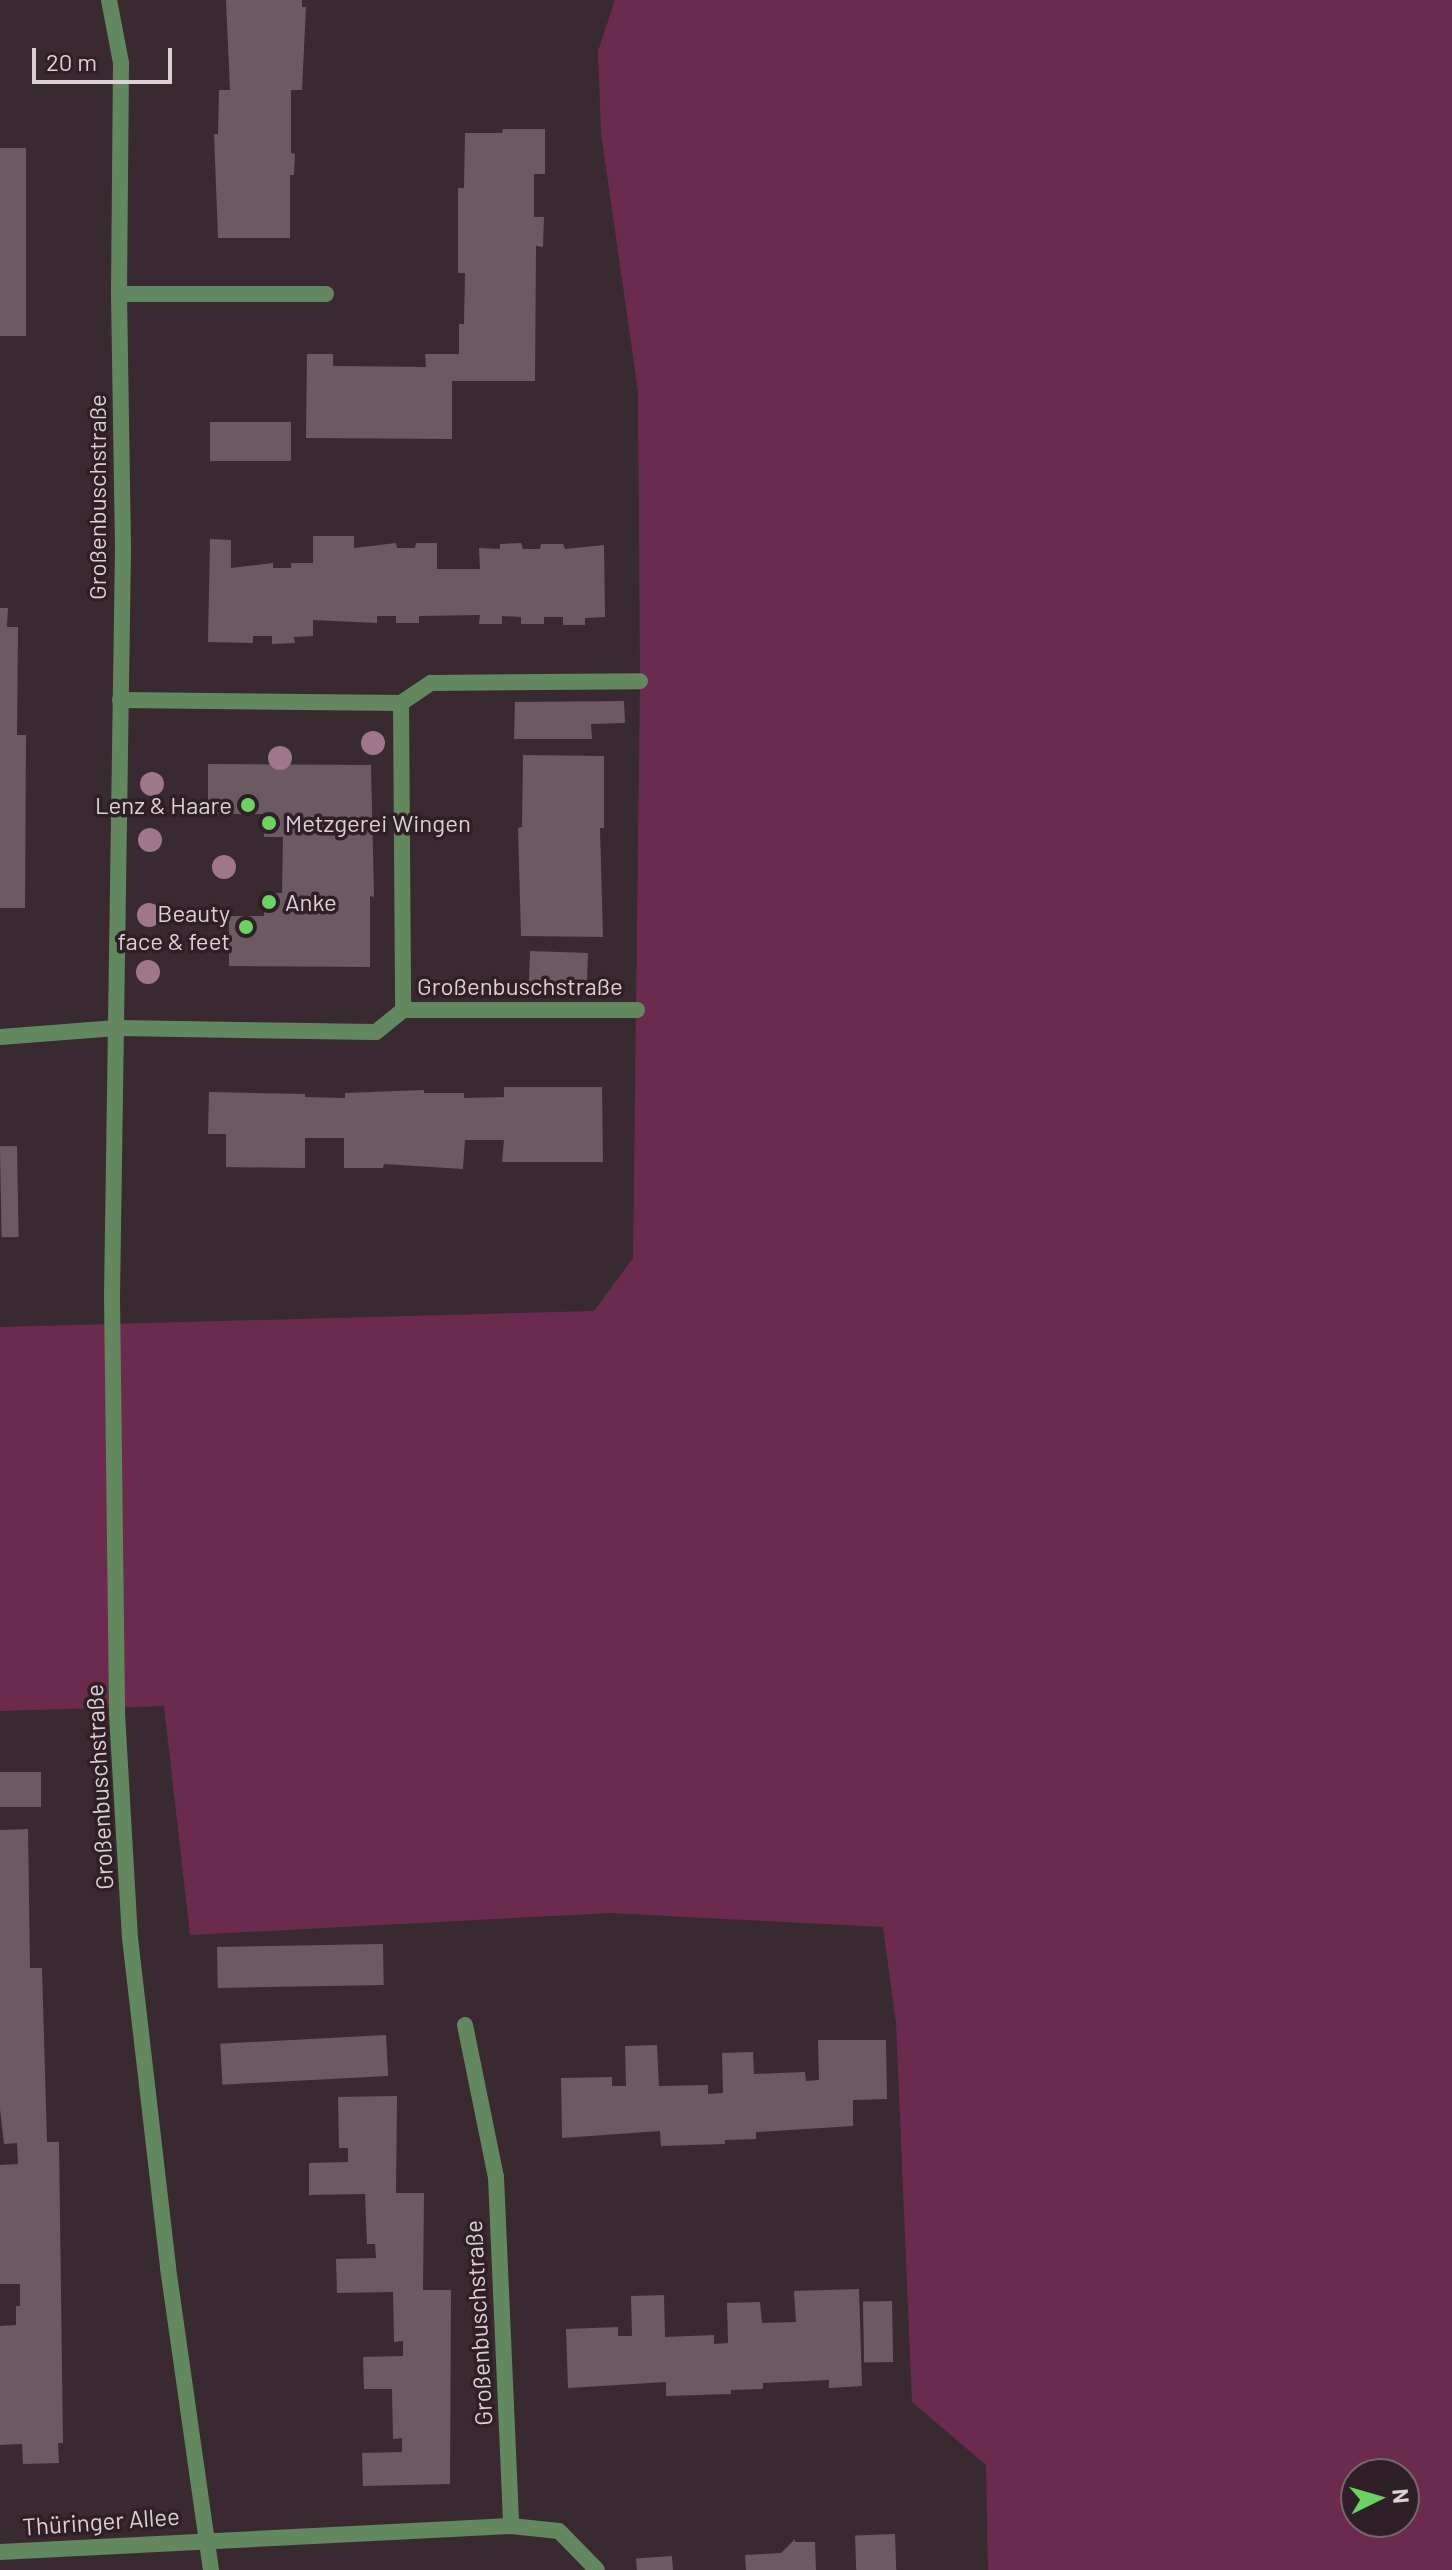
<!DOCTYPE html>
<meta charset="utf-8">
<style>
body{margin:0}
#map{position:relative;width:1452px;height:2570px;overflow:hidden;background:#392a31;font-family:Barlow,sans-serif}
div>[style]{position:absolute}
.green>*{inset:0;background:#6b2b4e}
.building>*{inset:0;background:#6c5a62;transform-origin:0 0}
.street>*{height:16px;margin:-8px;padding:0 8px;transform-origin:8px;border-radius:8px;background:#63885f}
.trees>*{width:24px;height:24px;margin:-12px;border-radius:50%;background:#a0778a}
.dots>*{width:22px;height:22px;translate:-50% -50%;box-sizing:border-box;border:4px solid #2f2027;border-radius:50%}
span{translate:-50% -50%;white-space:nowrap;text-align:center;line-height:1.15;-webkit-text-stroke:7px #2f2027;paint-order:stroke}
.street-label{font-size:24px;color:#dbd1d5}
.poi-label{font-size:24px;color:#dbd1d5}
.right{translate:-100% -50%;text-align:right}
.left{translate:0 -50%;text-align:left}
.north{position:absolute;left:1340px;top:2458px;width:80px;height:80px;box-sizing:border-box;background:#2f2027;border:2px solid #74676d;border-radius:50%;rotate:85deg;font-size:22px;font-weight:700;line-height:32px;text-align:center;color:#dbd1d5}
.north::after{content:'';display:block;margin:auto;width:28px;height:36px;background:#6cd362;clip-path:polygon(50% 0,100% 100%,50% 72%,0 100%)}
.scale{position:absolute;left:32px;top:48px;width:140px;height:36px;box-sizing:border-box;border:4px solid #dbd1d5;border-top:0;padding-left:10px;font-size:24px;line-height:28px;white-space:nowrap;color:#dbd1d5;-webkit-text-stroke:6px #2f2027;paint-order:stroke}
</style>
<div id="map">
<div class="green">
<i style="clip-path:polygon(evenodd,615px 0,1452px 0,1452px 2570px,988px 2570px,986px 2465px,912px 2402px,896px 2023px,883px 1927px,610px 1913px,190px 1935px,164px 1706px,0 1711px,0 1327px,594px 1311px,633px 1258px,640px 681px,638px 391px,601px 133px,598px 51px,615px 0,1356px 2474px,1404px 2474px,1404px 2522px,1356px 2522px,1356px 2474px)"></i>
</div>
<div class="building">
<i style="clip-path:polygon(226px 0,302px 0,302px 7px,306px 7px,302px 90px,291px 90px,291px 153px,295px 154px,294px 175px,290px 175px,290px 238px,218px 238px,214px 134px,218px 134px,219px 90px,230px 90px)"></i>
<i style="clip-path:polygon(503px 129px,545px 129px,545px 174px,534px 174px,534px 217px,544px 217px,543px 247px,536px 246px,535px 381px,452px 381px,452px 439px,306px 438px,307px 354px,333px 354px,333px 366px,426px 367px,425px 354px,459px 354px,459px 324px,464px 324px,465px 273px,458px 273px,458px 188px,464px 188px,465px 133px,502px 133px)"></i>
<i style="left:0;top:148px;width:26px;height:188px"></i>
<i style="left:291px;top:422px;width:39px;height:81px;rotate:90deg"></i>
<i style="clip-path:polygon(313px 536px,354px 536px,354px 548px,396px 543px,397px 548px,415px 548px,416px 543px,437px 543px,437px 569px,480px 569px,479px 548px,500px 549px,500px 544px,521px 543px,523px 549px,540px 549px,541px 544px,563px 544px,565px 549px,604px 545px,605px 617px,585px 618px,585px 625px,563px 625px,563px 617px,544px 617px,544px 624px,521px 624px,521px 617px,502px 616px,502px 624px,479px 624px,480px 615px,419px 616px,419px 623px,396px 623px,396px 616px,377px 616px,377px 623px,313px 620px,313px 636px,294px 637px,295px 643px,272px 644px,272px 636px,253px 636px,253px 643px,208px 642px,210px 539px,231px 540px,231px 568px,273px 563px,273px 568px,291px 568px,291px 563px,313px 563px)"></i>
<i style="clip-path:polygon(0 608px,8px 608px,7px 627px,18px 627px,17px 735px,26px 735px,25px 908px,0 908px)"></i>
<i style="clip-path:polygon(624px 701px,625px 723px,591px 724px,592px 739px,514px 739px,515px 702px)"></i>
<i style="clip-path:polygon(523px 755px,604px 756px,604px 828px,600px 828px,603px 937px,521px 936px,518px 828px,522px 827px)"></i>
<i style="clip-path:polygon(208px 764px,371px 765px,374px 897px,370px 896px,370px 967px,229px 966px,229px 916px,264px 916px,265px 893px,282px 893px,283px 837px,264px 837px,265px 814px,208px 814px)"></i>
<i style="left:530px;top:951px;width:58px;height:40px;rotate:2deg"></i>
<i style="clip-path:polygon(504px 1087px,602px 1087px,603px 1162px,502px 1162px,504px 1140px,465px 1140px,463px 1169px,384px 1164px,383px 1168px,344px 1168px,344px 1138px,305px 1138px,305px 1168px,226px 1167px,226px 1134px,208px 1134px,209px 1092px,305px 1094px,305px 1097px,345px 1098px,345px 1093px,424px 1090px,424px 1093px,464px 1093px,464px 1098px,504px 1097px)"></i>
<i style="left:17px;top:1146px;width:91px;height:17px;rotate:89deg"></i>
<i style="left:41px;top:1772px;width:35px;height:41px;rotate:90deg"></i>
<i style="clip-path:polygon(28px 1829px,30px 1968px,42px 1968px,47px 2142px,59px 2142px,63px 2443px,58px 2443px,59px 2463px,23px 2464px,22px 2444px,0 2445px,0 2326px,16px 2325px,16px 2306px,20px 2306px,20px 2284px,0 2284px,0 2165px,18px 2164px,17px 2143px,4px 2144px,0 2109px,0 1830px)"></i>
<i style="left:383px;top:1944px;width:41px;height:166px;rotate:89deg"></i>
<i style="left:386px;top:2035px;width:41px;height:166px;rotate:87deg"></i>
<i style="clip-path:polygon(818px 2040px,886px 2040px,887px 2099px,853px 2100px,853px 2126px,756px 2132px,756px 2139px,725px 2140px,725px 2144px,661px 2146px,660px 2131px,562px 2138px,561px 2078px,612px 2077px,612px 2086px,626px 2086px,625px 2046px,657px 2045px,659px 2086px,708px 2085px,708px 2094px,723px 2093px,722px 2053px,753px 2052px,754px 2074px,805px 2072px,806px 2081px,819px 2080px)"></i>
<i style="clip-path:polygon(397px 2096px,396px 2193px,424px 2193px,423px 2290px,451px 2290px,450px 2484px,363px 2486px,362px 2453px,402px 2452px,402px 2438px,393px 2439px,392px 2389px,364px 2389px,363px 2357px,403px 2356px,403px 2341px,394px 2342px,393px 2292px,337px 2293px,336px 2259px,376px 2258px,375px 2244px,367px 2244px,365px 2194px,309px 2195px,309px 2163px,348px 2162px,348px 2148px,339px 2148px,338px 2097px)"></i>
<i style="clip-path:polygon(859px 2289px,862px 2386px,829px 2388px,829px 2380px,763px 2383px,763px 2389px,731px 2390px,731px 2394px,666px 2396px,666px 2382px,568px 2388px,566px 2329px,618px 2327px,618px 2336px,632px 2336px,631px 2296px,664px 2295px,665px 2337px,714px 2335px,714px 2344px,728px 2343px,727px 2303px,760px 2302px,762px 2323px,796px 2322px,794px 2291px)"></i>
<i style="left:892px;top:2301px;width:61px;height:29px;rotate:89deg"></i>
<i style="left:895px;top:2534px;width:36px;height:40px;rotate:88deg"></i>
<i style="clip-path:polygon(795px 2539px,795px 2542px,815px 2542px,816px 2570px,746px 2570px,745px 2555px,781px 2553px)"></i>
<i style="left:672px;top:2556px;width:14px;height:36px;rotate:86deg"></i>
</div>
<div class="street">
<i style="left:109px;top:0;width:64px;rotate:79.2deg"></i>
<i style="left:121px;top:63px;width:231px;rotate:90.5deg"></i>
<i style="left:119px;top:294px;width:253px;rotate:89.1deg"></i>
<i style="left:123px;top:547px;width:749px;rotate:90.84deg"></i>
<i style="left:112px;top:1296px;width:417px;rotate:89.3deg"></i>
<i style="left:117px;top:1713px;width:225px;rotate:86.7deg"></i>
<i style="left:130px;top:1938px;width:332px;rotate:83.4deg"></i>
<i style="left:168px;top:2268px;width:305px;rotate:81.9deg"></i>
<i style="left:119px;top:294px;width:207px"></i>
<i style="left:120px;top:700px;width:281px;rotate:0.6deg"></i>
<i style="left:401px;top:703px;width:36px;rotate:-34deg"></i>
<i style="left:431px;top:683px;width:209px;rotate:-0.5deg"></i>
<i style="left:401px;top:703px;width:307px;rotate:89.6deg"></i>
<i style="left:0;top:1037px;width:117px;rotate:-4.4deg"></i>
<i style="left:117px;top:1028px;width:259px;rotate:0.9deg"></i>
<i style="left:376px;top:1032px;width:35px;rotate:-39deg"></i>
<i style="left:403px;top:1010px;width:234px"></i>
<i style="left:465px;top:2025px;width:155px;rotate:78.5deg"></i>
<i style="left:496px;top:2177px;width:349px;rotate:87.5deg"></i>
<i style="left:0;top:2552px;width:512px;rotate:-2.91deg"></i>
<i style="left:511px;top:2526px;width:48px;rotate:5.9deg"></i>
<i style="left:559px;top:2531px;width:54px;rotate:45.7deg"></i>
</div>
<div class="trees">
<i style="left:373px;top:743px"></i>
<i style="left:280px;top:758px"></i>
<i style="left:152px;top:784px"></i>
<i style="left:150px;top:840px"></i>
<i style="left:224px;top:867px"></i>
<i style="left:149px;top:915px"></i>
<i style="left:148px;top:972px"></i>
</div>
<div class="dots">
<i style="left:248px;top:805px;background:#6cd362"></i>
<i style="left:269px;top:823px;background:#6cd362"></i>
<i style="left:269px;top:902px;background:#6cd362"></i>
<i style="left:246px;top:927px;background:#6cd362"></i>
</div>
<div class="street-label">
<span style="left:97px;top:497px;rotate:-90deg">Großenbuschstraße</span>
<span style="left:520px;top:986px">Großenbuschstraße</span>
<span style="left:99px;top:1787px;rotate:-93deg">Großenbuschstraße</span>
<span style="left:478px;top:2323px;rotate:-93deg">Großenbuschstraße</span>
<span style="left:101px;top:2521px;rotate:-4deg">Thüringer Allee</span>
</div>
<div class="poi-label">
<span class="right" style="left:232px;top:805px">Lenz &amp; Haare</span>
<span class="left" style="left:285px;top:823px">Metzgerei Wingen</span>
<span class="left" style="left:285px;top:902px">Anke</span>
<span class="right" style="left:230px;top:927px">Beauty<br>face &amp; feet</span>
</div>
<div class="north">N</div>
<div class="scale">20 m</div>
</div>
